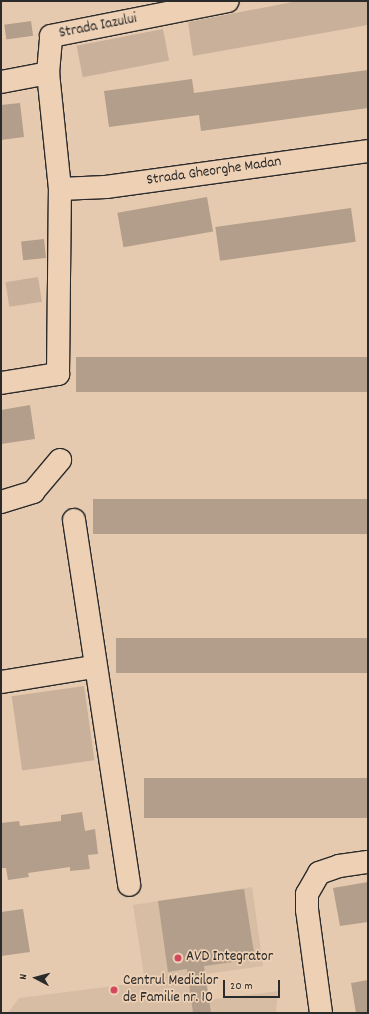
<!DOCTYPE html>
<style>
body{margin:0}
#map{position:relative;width:369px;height:1014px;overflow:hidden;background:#e6caaf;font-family:Dekko,sans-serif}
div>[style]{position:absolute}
.built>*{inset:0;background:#d6bda4}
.green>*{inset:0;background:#c8b09a;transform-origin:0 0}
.building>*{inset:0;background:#b29e8a;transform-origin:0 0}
.roads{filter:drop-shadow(1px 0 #2b2b2b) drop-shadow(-1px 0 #2b2b2b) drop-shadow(0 1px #2b2b2b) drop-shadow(0 -1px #2b2b2b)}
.minor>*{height:22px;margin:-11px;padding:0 11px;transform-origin:11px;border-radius:11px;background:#eed1b5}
.dots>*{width:11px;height:11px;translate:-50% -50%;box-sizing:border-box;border:2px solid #eed1b5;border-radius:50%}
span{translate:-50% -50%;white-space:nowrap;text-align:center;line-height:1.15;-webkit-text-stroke:3.5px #eed1b5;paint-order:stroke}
.street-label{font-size:15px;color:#2b2b2b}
.poi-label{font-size:15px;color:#2b2b2b}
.left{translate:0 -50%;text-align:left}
.frame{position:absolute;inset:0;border:2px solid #2b2b2b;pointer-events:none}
.north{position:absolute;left:16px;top:958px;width:40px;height:40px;-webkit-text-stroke:3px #eed1b5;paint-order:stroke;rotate:276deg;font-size:11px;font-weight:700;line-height:16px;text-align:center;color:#2b2b2b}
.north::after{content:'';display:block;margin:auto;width:14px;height:18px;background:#2b2b2b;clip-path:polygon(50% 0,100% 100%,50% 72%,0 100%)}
.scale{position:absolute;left:223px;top:980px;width:57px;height:18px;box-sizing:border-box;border:2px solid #2b2b2b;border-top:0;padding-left:5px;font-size:12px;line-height:14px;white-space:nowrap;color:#2b2b2b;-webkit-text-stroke:3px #eed1b5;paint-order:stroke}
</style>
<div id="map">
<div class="built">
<i style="clip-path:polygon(252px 887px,263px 966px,205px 974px,209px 1000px,278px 991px,276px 1013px,8px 1013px,19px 998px,145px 982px,133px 905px)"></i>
</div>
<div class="green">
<i style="clip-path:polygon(298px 1px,368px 1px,368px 25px,193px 56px,188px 22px)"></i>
<i style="left:163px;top:29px;width:32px;height:88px;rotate:79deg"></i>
<i style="left:38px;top:277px;width:25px;height:33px;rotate:81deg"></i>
<i style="left:84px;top:686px;width:75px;height:73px;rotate:82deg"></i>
</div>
<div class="building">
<i style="left:31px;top:21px;width:15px;height:27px;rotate:82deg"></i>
<i style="clip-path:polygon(368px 70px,368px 108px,201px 131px,199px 115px,109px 127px,104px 91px,192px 79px,194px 93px)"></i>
<i style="clip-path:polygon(20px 103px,24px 137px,1px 140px,1px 105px)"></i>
<i style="left:207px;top:197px;width:35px;height:91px;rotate:80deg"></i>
<i style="left:351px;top:208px;width:34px;height:137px;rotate:82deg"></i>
<i style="left:44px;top:239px;width:19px;height:23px;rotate:84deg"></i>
<i style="left:368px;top:357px;width:35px;height:292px;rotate:90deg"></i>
<i style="clip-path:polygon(30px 405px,35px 439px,1px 444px,1px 410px)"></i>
<i style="left:368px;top:499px;width:35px;height:275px;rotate:90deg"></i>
<i style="left:368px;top:638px;width:35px;height:252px;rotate:90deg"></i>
<i style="left:368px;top:778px;width:40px;height:224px;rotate:90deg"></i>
<i style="clip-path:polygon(82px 812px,85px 831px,95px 829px,98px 854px,88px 855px,90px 869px,70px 871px,70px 867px,28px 873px,29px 877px,8px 880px,6px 868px,1px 868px,1px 823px,19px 821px,20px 826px,61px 821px,61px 815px)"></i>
<i style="clip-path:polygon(368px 882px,368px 922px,340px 926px,333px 888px)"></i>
<i style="clip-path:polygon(244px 889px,255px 959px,204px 966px,211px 1013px,193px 1013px,187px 969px,168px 972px,158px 901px)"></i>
<i style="clip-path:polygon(23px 909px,30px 952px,1px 956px,1px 912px)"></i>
<i style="clip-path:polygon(368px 980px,368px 1013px,356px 1013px,351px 983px)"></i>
</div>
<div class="roads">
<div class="minor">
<i style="left:1px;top:82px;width:48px;rotate:-10.8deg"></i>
<i style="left:60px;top:189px;width:46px;rotate:-2.5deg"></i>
<i style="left:106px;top:187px;width:264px;rotate:-7.8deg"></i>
<i style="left:1px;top:383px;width:58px;rotate:-9deg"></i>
<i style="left:58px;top:374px;width:185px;rotate:-89.4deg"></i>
<i style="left:60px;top:189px;width:117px;rotate:-95.9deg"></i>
<i style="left:48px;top:73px;width:37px;rotate:-85deg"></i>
<i style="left:51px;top:36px;width:180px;rotate:-11.2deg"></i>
<i style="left:1px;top:502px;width:34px;rotate:-17deg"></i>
<i style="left:33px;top:492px;width:42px;rotate:-49.8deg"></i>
<i style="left:74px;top:520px;width:369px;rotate:81.4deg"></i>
<i style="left:1px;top:682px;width:94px;rotate:-9.2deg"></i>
<i style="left:321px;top:1013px;width:104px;rotate:-97.7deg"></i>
<i style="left:307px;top:910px;width:16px;rotate:-90deg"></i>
<i style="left:307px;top:894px;width:24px;rotate:-60deg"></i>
<i style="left:319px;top:873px;width:21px;rotate:-19deg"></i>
<i style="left:339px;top:866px;width:29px;rotate:-8deg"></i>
</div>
</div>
<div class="dots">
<i style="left:178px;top:958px;background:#d1495b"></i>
<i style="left:114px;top:990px;background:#d1495b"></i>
</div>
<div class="street-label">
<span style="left:98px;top:27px;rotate:-11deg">Strada Iazului</span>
<span style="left:214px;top:172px;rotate:-8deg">Strada Gheorghe Madan</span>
</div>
<div class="poi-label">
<span class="left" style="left:186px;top:958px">AVD Integrator</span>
<span class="left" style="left:123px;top:990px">Centrul Medicilor<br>de Familie nr. 10</span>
</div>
<div class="frame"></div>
<div class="north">N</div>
<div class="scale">20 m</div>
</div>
